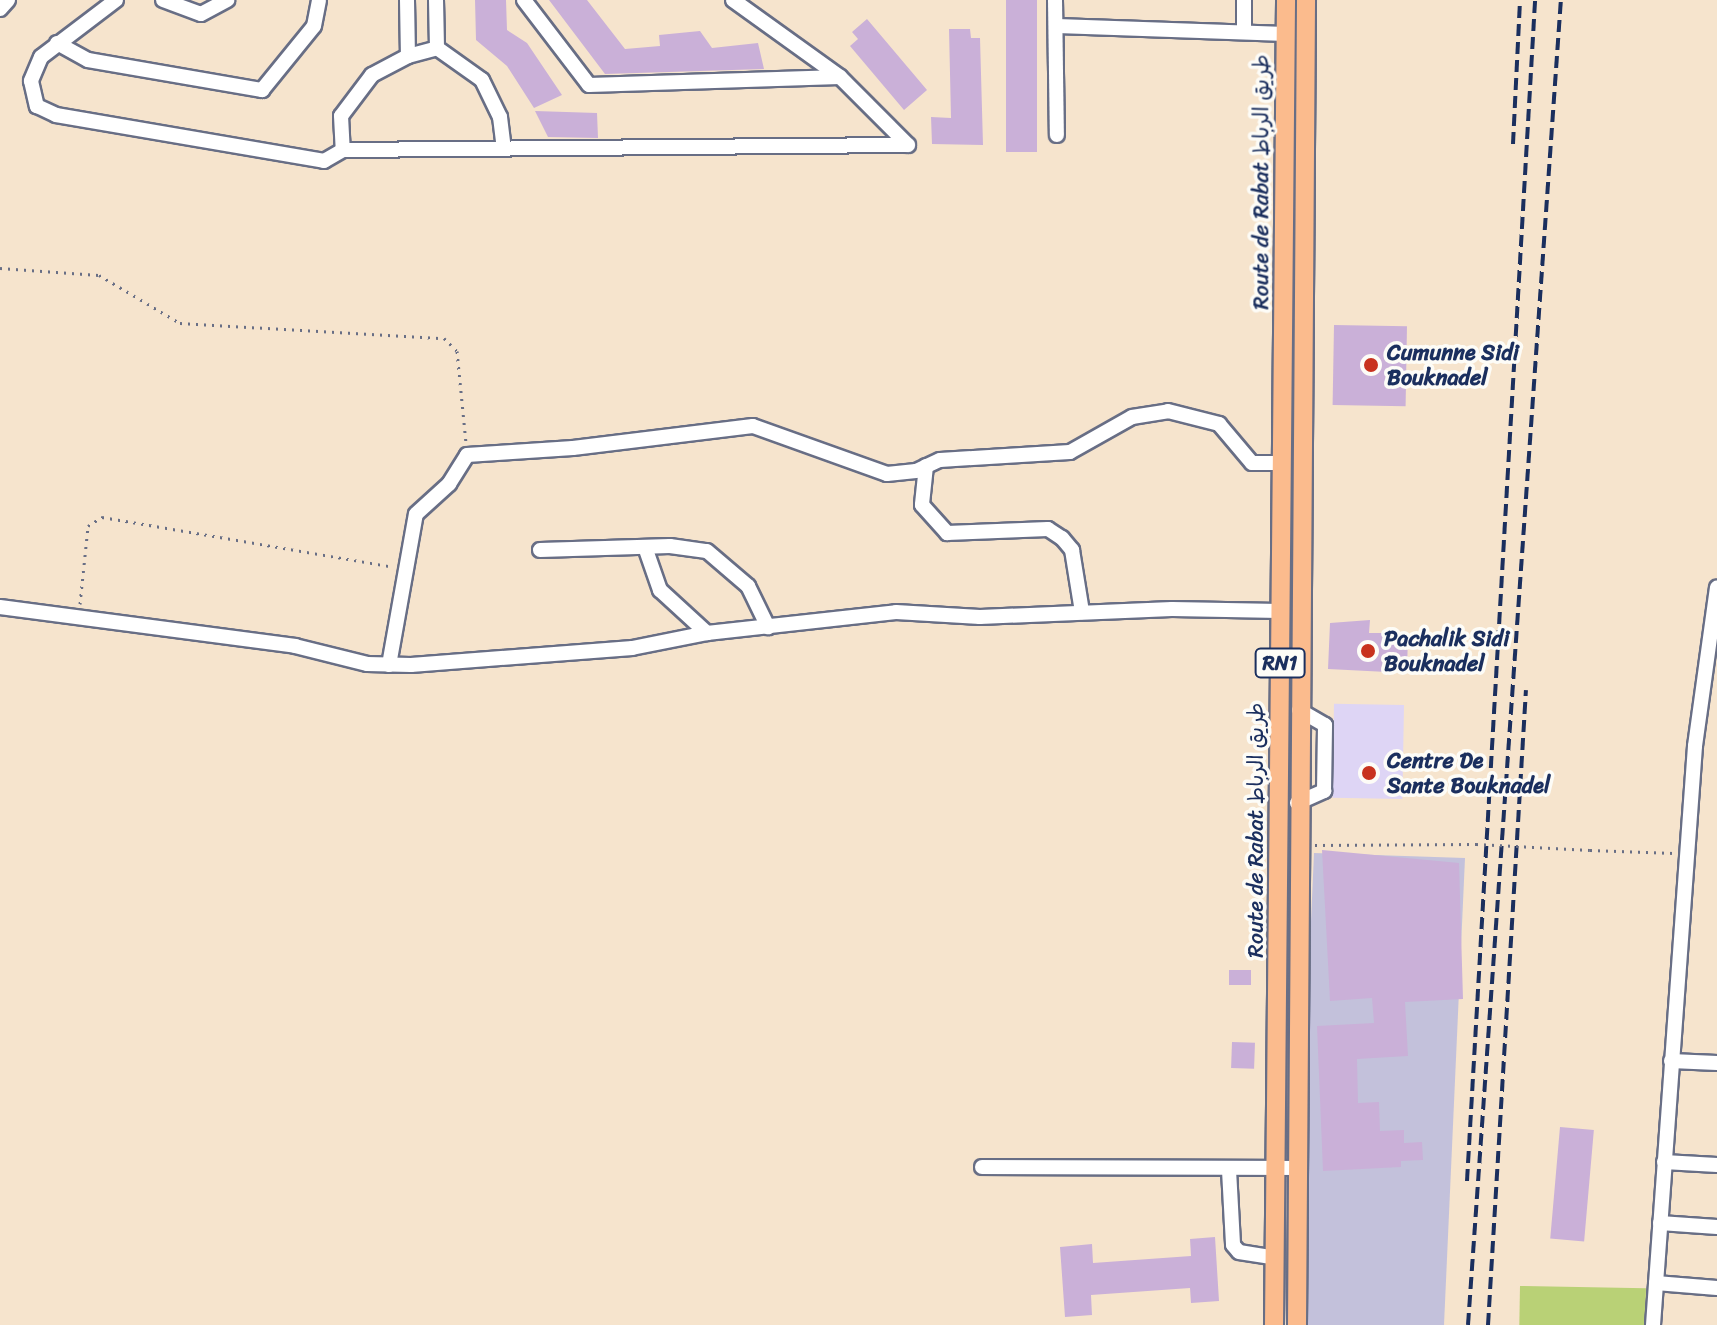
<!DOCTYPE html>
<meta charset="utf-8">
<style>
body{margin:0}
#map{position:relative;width:1717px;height:1325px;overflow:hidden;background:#f6e4cd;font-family:Sriracha,"Playpen Sans Arabic",sans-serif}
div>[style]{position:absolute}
.built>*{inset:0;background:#ded5f5;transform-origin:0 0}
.industrial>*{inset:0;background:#c3c1db}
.green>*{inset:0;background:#b9d176;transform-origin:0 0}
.building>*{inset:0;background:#cab0d8;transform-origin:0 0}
.path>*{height:3px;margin-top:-1.5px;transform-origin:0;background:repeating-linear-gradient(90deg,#686e85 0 2px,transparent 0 8px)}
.roads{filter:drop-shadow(2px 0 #686e85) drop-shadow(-2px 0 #686e85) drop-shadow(0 2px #686e85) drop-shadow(0 -2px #686e85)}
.minor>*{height:14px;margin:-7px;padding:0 7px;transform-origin:7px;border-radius:7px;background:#fff}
.major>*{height:18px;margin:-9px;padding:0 9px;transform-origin:9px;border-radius:9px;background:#fbbb8d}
.rail>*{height:4px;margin-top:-2px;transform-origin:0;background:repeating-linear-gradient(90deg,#1b2f5e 0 12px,transparent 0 18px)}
.path-bridge>*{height:3px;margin-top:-1.5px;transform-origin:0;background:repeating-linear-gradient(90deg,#686e85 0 2px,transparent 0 8px)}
.dots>*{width:22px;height:22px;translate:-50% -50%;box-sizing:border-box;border:4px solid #fdfcf7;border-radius:50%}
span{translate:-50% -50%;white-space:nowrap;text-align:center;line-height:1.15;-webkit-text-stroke:7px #fdfcf7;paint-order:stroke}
.shield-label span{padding:2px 6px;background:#fdfcf7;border:2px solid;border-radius:6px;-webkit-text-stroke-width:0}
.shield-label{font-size:20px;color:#1b2f5e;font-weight:700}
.street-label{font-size:22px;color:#1b2f5e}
.poi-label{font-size:22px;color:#1b2f5e;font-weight:700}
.left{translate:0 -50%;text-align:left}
</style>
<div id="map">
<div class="built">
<i style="left:1404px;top:705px;width:94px;height:70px;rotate:91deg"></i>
</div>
<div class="industrial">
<i style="clip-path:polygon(1314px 853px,1465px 858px,1444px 1325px,1308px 1325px,1308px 989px)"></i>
</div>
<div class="green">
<i style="left:1520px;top:1286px;width:126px;height:39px;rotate:1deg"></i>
</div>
<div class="building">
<i style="clip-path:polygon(475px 0,506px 0,507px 30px,527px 43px,562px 95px,534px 108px,507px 66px,476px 40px)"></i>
<i style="clip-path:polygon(549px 0,587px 0,625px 49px,660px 46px,659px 35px,700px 31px,712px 48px,758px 43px,764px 69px,605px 74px)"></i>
<i style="left:1006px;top:0;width:31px;height:152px"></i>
<i style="clip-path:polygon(867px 19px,927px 90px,904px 110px,850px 46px,858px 39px,852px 32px)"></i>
<i style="clip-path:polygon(949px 29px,970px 29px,971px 38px,980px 38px,983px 145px,932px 144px,931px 117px,951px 118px)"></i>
<i style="clip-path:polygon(535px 111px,597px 113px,598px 138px,548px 137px)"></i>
<i style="left:1334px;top:325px;width:73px;height:80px;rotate:1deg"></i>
<i style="clip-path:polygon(1370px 620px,1369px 633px,1408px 633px,1407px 673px,1328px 669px,1330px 623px)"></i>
<i style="clip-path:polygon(1322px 850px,1459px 863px,1463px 999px,1405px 1002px,1408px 1056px,1357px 1059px,1358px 1103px,1379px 1102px,1380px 1131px,1404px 1130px,1404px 1143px,1422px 1142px,1423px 1160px,1401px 1161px,1401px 1167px,1323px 1171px,1317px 1026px,1374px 1023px,1372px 998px,1330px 1001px)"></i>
<i style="left:1251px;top:970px;width:15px;height:22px;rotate:90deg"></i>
<i style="left:1232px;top:1042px;width:23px;height:26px;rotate:2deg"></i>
<i style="left:1560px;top:1127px;width:34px;height:112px;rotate:5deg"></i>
<i style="clip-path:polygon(1215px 1237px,1219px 1301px,1191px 1303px,1190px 1288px,1091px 1295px,1092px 1315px,1065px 1317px,1060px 1247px,1092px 1244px,1093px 1263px,1191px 1256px,1190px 1239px)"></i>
</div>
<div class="path">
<i style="left:0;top:268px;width:99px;rotate:4deg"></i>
<i style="left:99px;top:275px;width:94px;rotate:30.7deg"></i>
<i style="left:180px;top:323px;width:264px;rotate:3.3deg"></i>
<i style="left:444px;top:338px;width:18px;rotate:45deg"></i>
<i style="left:457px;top:351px;width:92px;rotate:84.4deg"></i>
<i style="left:80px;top:604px;width:78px;rotate:-84.1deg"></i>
<i style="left:88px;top:526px;width:17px;rotate:-33deg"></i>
<i style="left:102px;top:517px;width:296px;rotate:9.7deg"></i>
<i style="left:1315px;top:845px;width:161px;rotate:-0.4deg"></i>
<i style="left:1590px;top:850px;width:84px;rotate:2deg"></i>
</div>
<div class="roads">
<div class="minor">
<i style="left:116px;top:0;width:94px;rotate:142.8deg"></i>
<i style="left:41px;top:57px;width:26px;rotate:113deg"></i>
<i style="left:31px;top:81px;width:26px;rotate:77deg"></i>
<i style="left:37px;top:106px;width:21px;rotate:25deg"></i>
<i style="left:56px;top:115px;width:272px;rotate:9.7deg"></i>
<i style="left:324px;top:161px;width:22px;rotate:-30deg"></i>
<i style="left:163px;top:0;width:40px;rotate:20.2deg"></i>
<i style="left:201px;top:14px;width:30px;rotate:-28deg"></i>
<i style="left:407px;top:0;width:56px;rotate:89deg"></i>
<i style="left:408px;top:56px;width:41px;rotate:152.2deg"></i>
<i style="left:372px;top:75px;width:51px;rotate:127.1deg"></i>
<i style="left:341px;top:116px;width:34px;rotate:87deg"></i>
<i style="left:343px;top:150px;width:565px;rotate:-0.51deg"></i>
<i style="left:436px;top:0;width:48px;rotate:88.8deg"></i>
<i style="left:524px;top:0;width:107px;rotate:52.6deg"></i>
<i style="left:589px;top:85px;width:251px;rotate:-1.8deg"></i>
<i style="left:733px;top:0;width:132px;rotate:35.7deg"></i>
<i style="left:840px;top:77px;width:96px;rotate:45deg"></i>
<i style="left:1055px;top:0;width:135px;rotate:89.2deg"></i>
<i style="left:0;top:9px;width:12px;rotate:-48deg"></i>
<i style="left:1057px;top:26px;width:229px;rotate:2deg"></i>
<i style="left:1244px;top:32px;width:32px;rotate:-90deg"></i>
<i style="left:57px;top:43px;width:35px;rotate:29deg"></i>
<i style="left:88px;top:60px;width:177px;rotate:9.8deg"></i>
<i style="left:262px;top:90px;width:82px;rotate:-50.9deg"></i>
<i style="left:314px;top:26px;width:26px;rotate:-79deg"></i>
<i style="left:408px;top:56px;width:30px;rotate:-15deg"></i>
<i style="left:437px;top:48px;width:55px;rotate:35.4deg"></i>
<i style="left:482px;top:80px;width:41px;rotate:64.1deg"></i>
<i style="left:500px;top:117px;width:32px;rotate:83deg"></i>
<i style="left:926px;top:466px;width:39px;rotate:96deg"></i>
<i style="left:922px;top:505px;width:38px;rotate:48deg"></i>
<i style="left:947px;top:533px;width:101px;rotate:-2.3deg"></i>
<i style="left:1048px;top:529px;width:17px;rotate:33deg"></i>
<i style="left:1062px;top:538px;width:16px;rotate:50deg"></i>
<i style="left:1072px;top:550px;width:63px;rotate:80.8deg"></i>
<i style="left:645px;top:547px;width:46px;rotate:70.8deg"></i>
<i style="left:660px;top:590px;width:64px;rotate:42.5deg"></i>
<i style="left:540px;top:550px;width:130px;rotate:-1.8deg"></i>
<i style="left:670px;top:546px;width:37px;rotate:8deg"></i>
<i style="left:707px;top:551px;width:54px;rotate:40.5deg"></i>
<i style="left:748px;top:586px;width:46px;rotate:64deg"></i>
<i style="left:0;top:607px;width:298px;rotate:7.5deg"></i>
<i style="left:295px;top:646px;width:74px;rotate:14deg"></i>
<i style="left:367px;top:664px;width:44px;rotate:1.3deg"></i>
<i style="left:411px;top:665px;width:222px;rotate:-4.4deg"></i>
<i style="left:632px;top:648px;width:76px;rotate:-11.3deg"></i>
<i style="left:707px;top:633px;width:190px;rotate:-6.3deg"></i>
<i style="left:896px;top:612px;width:84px;rotate:3.4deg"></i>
<i style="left:980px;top:617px;width:192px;rotate:-2.4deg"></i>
<i style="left:1172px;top:609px;width:108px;rotate:1.1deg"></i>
<i style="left:389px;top:665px;width:153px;rotate:-79.9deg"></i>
<i style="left:416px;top:514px;width:45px;rotate:-42.3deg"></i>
<i style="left:449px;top:484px;width:34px;rotate:-58deg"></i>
<i style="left:467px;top:455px;width:106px;rotate:-3.8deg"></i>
<i style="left:573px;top:448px;width:181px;rotate:-7deg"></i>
<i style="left:753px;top:426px;width:142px;rotate:19.7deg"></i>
<i style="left:887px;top:474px;width:29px;rotate:-6deg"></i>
<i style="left:916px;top:471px;width:26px;rotate:-25deg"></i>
<i style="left:940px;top:460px;width:130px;rotate:-3.5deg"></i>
<i style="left:1070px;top:452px;width:71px;rotate:-29.4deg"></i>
<i style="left:1132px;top:417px;width:36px;rotate:-9deg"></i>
<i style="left:1168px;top:411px;width:53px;rotate:14.3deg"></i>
<i style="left:1219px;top:424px;width:51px;rotate:49.8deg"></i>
<i style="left:1252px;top:463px;width:31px"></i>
<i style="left:1297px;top:803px;width:30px;rotate:-24deg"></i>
<i style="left:1324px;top:791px;width:66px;rotate:-89.1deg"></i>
<i style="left:1325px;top:725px;width:30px;rotate:-150deg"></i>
<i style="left:1671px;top:1061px;width:46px;rotate:2.5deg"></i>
<i style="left:1664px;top:1162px;width:53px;rotate:3.2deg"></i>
<i style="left:982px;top:1167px;width:315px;rotate:0.2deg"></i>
<i style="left:1229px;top:1170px;width:75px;rotate:86.9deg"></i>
<i style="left:1233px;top:1245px;width:9px;rotate:49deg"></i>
<i style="left:1239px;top:1252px;width:36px;rotate:9deg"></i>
<i style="left:1660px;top:1223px;width:57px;rotate:4deg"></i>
<i style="left:1656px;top:1283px;width:61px;rotate:4.7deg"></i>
<i style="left:1653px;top:1325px;width:581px;rotate:-85.85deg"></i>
<i style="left:1695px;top:746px;width:160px;rotate:-82.1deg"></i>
</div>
<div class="major">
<i style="left:1274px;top:1325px;width:1325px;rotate:-89.48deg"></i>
<i style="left:1297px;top:1325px;width:1325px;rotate:-89.61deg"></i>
</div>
</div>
<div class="rail">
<i style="left:1513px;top:144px;width:144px;rotate:-87.2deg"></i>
<i style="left:1467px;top:1181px;width:1183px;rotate:-86.7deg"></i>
<i style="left:1468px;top:1325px;width:1328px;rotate:-85.99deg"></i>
<i style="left:1488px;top:1325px;width:636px;rotate:-86.58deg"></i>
</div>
<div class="path-bridge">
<i style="left:1476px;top:844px;width:114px;rotate:3deg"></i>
</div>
<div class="dots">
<i style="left:1371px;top:365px;background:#c8321e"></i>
<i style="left:1368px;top:651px;background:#c8321e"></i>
<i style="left:1369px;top:773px;background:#c8321e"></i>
</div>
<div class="shield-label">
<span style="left:1280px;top:663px">RN1</span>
</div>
<div class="street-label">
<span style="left:1261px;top:182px;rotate:-90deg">Route de Rabat طريق الرباط</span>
<span style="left:1256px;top:830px;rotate:-90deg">Route de Rabat طريق الرباط</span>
</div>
<div class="poi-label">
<span class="left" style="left:1387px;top:365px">Cumunne Sidi<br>Bouknadel</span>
<span class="left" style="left:1384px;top:651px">Pachalik Sidi<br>Bouknadel</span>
<span class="left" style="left:1387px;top:773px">Centre De<br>Sante Bouknadel</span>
</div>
</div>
